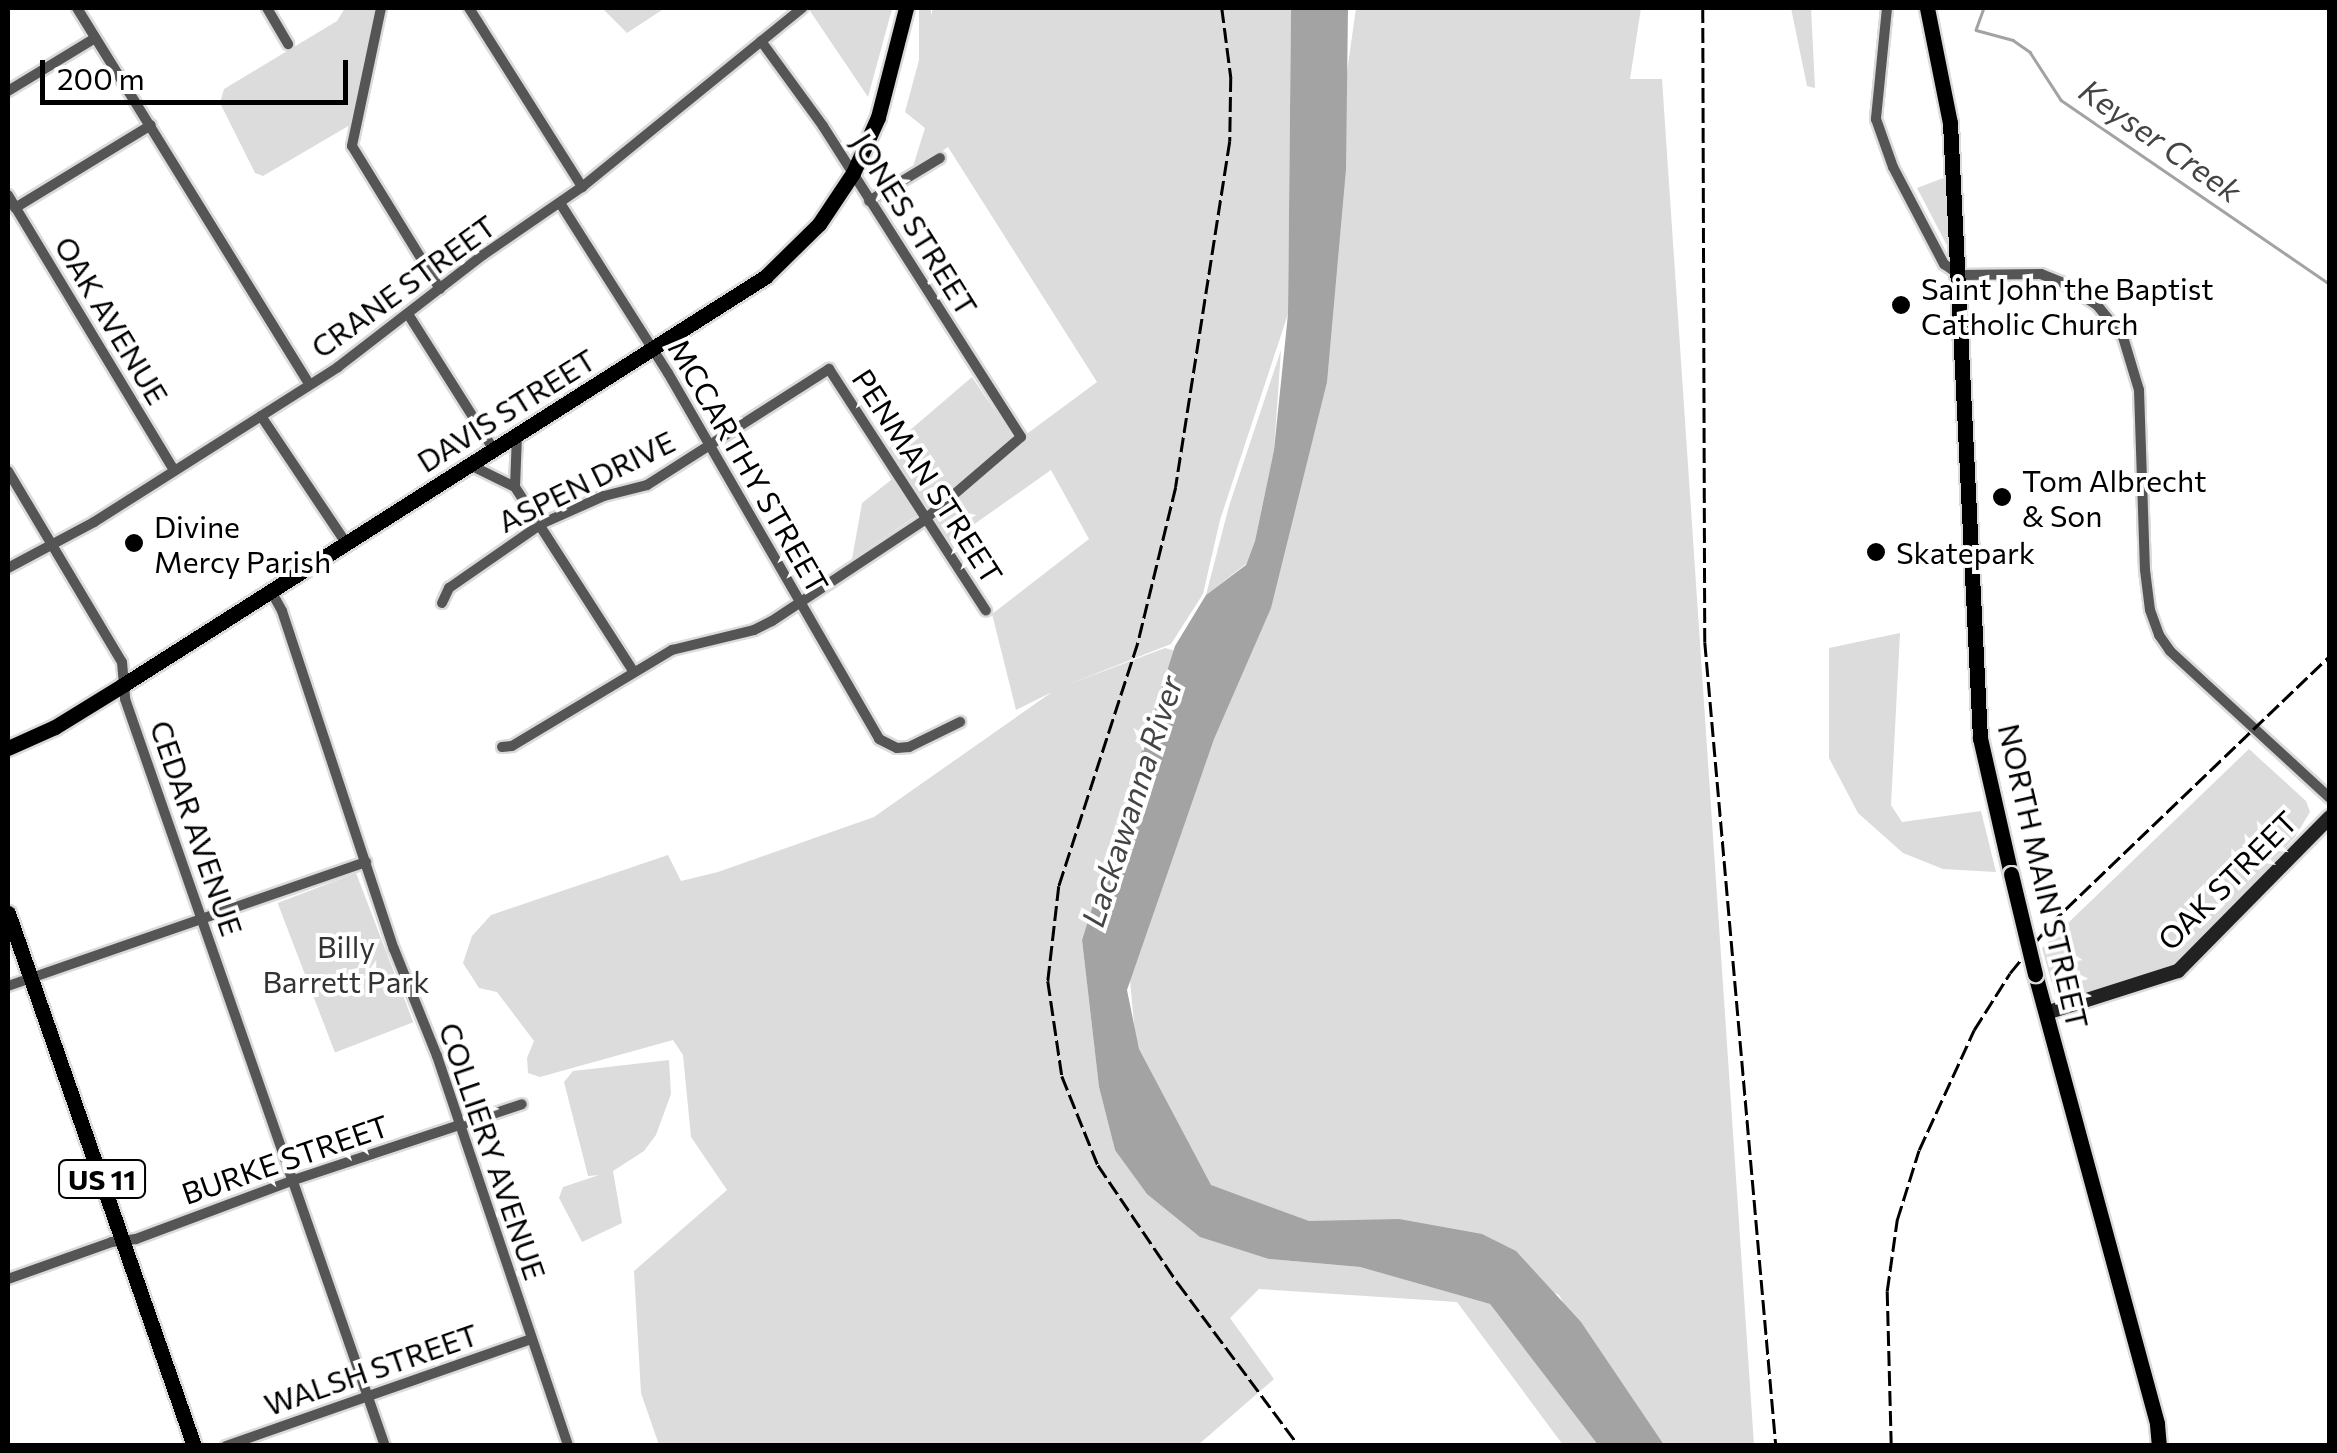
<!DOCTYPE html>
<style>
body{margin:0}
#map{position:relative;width:2337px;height:1453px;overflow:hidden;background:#fff;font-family:Commissioner,sans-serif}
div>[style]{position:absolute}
.green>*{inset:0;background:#dcdcdc;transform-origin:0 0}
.water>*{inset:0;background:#a3a3a3}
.stream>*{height:2.5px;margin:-1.25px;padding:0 1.25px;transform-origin:1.25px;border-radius:1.25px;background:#a3a3a3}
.roads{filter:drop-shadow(2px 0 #dbdbdb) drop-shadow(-2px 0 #dbdbdb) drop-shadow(0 2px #dbdbdb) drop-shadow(0 -2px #dbdbdb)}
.street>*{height:10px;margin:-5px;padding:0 5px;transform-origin:5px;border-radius:5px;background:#555}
.secondary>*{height:14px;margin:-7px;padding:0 7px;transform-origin:7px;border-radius:7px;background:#222}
.primary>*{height:15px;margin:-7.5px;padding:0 7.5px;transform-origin:7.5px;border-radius:7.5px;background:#000}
.rail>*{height:2.5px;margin-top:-1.25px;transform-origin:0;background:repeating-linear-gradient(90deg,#000 0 15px,transparent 0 20px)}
.bridges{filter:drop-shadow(2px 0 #dbdbdb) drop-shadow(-2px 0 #dbdbdb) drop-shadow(0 2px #dbdbdb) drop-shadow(0 -2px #dbdbdb)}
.primary-bridge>*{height:15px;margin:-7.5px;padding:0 7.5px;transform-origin:7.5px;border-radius:7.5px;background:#000}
.dots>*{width:28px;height:28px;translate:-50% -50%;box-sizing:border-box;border:5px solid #fff;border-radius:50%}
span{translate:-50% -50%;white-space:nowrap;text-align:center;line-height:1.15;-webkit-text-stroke:8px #fff;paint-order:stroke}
.shield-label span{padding:2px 8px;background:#fff;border:2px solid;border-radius:8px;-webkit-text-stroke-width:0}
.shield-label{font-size:28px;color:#000;font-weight:700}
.street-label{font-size:30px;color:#000}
.poi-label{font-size:30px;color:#000}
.left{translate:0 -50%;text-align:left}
.park-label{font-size:30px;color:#333}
.water-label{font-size:32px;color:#444;font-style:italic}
.frame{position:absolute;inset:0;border:10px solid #000;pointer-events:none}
.scale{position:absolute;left:40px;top:60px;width:308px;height:45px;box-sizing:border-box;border:5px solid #000;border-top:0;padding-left:12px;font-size:30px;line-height:35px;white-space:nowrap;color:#000;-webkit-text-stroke:8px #fff;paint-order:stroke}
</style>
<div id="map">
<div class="green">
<i style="clip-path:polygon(345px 8px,386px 8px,362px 118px,263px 176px,255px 173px,220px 103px,224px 89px,337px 21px)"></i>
<i style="clip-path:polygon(602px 8px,665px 8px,627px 33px)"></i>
<i style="clip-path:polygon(808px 8px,892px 9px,868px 97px)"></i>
<i style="left:919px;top:8px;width:12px;height:106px"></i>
<i style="clip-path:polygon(933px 8px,1291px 8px,1288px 314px,1220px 520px,1203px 594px,1171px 644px,1067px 685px,1165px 648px,1176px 651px,1082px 940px,1099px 1087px,1115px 1150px,1269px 1259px,1360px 1267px,1490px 1304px,1598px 1445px,1563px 1445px,1457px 1302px,1259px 1289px,1230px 1318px,1274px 1379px,1198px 1445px,659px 1445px,641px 1393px,634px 1271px,727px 1190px,691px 1137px,683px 1055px,673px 1040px,540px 1077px,528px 1073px,527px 1058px,534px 1041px,497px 992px,479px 988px,463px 963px,472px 936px,491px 915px,668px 855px,681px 881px,718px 872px,874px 817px,1052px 692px,1016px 710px,992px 614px,1089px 539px,1051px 470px,949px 542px,925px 510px,852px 559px,862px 503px,901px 472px,888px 449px,972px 377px,1019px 446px,1028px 433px,1097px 382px,948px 147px,911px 173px,925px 128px,905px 112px)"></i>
<i style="clip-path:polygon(1356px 8px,1641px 8px,1630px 79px,1662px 79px,1754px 1445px,1644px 1445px,1559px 1295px,1466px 1250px,1300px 1229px,1204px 1190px,1137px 1057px,1130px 980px,1217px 703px,1319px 271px)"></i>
<i style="clip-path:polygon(1791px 8px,1811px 8px,1815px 88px,1807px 86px)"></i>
<i style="clip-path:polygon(1946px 177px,1951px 253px,1917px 188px)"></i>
<i style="clip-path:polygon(1281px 350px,1274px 450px,1255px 541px,1246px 564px,1206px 595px,1229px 506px)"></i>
<i style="clip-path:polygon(1900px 633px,1891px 805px,1902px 822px,1981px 811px,1996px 872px,1943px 869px,1903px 853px,1858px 813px,1829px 758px,1829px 648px)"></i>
<i style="clip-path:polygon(2249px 749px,2306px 801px,2310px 812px,2295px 837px,2187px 954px,2167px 968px,2072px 996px,2055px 995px,2042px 948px)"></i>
<i style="left:356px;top:873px;width:160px;height:84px;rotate:69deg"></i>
<i style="clip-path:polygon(669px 1060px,671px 1094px,656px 1135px,644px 1151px,613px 1171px,622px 1223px,582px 1242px,559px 1198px,563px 1187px,599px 1175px,588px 1176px,564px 1082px,573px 1071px)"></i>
</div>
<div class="water">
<i style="clip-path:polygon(1291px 8px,1348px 8px,1346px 169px,1327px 382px,1271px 608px,1214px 739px,1127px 990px,1139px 1049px,1211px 1185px,1309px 1221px,1399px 1219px,1482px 1234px,1516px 1251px,1581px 1322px,1664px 1445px,1598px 1445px,1490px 1304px,1360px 1267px,1269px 1259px,1200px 1237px,1147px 1194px,1115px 1150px,1099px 1087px,1082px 940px,1175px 646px,1206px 595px,1246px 565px,1255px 541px,1274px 450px,1288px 314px)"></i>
</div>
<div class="stream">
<i style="left:1984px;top:8px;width:23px;rotate:110deg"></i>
<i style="left:1976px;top:30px;width:38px;rotate:15deg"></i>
<i style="left:2013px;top:40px;width:21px;rotate:35deg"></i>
<i style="left:2030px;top:52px;width:57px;rotate:57.1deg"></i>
<i style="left:2061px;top:100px;width:326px;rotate:34.4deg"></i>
</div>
<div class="roads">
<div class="street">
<i style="left:77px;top:8px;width:442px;rotate:58.3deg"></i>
<i style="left:267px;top:8px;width:42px;rotate:59.7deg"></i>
<i style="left:381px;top:8px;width:141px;rotate:101.9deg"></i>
<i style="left:352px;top:146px;width:168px;rotate:58.4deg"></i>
<i style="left:469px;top:8px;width:212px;rotate:57.7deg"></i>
<i style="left:1887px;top:8px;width:112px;rotate:95.7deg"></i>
<i style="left:1876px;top:119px;width:51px;rotate:70.5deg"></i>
<i style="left:1893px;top:167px;width:110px;rotate:62.3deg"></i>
<i style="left:1944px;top:264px;width:19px;rotate:35deg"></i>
<i style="left:1960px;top:275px;width:81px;rotate:-0.7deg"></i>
<i style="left:2041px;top:274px;width:22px;rotate:22deg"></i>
<i style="left:2061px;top:282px;width:43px;rotate:32.6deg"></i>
<i style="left:2097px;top:305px;width:41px;rotate:50.9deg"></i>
<i style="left:2123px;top:337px;width:55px;rotate:73.2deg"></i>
<i style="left:2139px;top:390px;width:180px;rotate:88.1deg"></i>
<i style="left:2145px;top:570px;width:40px;rotate:82.9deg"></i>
<i style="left:2150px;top:610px;width:27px;rotate:70deg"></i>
<i style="left:2159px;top:635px;width:19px;rotate:55deg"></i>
<i style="left:2170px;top:651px;width:217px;rotate:42.6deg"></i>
<i style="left:8px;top:91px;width:102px;rotate:-31.3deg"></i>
<i style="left:8px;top:195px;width:321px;rotate:58.9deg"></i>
<i style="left:869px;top:201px;width:83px;rotate:-31.2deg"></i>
<i style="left:560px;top:203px;width:201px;rotate:57.6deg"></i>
<i style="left:668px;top:373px;width:422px;rotate:60deg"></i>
<i style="left:879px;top:739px;width:20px;rotate:27deg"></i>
<i style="left:897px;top:748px;width:12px;rotate:-5deg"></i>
<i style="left:909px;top:747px;width:57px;rotate:-26.1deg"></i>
<i style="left:15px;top:208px;width:159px;rotate:-31.4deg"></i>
<i style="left:408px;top:314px;width:161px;rotate:57.7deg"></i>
<i style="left:261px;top:416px;width:153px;rotate:56.2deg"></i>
<i style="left:470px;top:465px;width:50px;rotate:26.1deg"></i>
<i style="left:515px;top:487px;width:219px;rotate:57.3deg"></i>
<i style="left:8px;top:471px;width:222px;rotate:59.2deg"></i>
<i style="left:122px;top:662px;width:37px;rotate:85deg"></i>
<i style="left:125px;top:699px;width:791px;rotate:70.81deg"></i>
<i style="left:515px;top:487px;width:51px;rotate:-87.8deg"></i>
<i style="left:8px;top:568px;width:98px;rotate:-28.1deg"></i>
<i style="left:94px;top:522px;width:289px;rotate:-32.4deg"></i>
<i style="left:338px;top:367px;width:183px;rotate:-37.7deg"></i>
<i style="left:483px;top:255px;width:120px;rotate:-34.5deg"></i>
<i style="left:582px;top:187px;width:284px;rotate:-39.1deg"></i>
<i style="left:271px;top:591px;width:23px;rotate:61deg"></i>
<i style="left:282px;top:611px;width:356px;rotate:71.7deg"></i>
<i style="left:394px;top:949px;width:115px;rotate:68.1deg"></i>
<i style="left:437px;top:1056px;width:411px;rotate:71.4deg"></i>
<i style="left:442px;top:603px;width:17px;rotate:-65deg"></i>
<i style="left:449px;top:588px;width:112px;rotate:-34.8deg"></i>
<i style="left:541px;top:524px;width:69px;rotate:-24deg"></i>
<i style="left:604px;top:496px;width:44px;rotate:-14.3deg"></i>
<i style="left:647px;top:485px;width:216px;rotate:-32.5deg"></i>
<i style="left:829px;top:369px;width:288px;rotate:57deg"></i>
<i style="left:502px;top:747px;width:10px;rotate:-6deg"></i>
<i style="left:512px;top:746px;width:187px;rotate:-31deg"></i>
<i style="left:672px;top:650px;width:84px;rotate:-13.7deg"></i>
<i style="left:754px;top:630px;width:20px;rotate:-27deg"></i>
<i style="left:772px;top:621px;width:181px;rotate:-33.5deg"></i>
<i style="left:923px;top:521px;width:129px;rotate:-40.6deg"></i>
<i style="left:1021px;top:437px;width:369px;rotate:-122.5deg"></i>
<i style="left:823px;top:126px;width:105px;rotate:-126.1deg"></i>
<i style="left:8px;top:986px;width:379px;rotate:-19.1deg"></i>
<i style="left:8px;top:1279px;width:110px;rotate:-19.6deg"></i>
<i style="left:112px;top:1242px;width:24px;rotate:-7deg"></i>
<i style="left:136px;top:1239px;width:169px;rotate:-20.5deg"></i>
<i style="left:294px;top:1180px;width:240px;rotate:-18.4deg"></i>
<i style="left:226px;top:1446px;width:323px;rotate:-19.3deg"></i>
</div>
<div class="secondary">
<i style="left:2046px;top:1013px;width:139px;rotate:-17.7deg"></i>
<i style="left:2178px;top:971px;width:216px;rotate:-45.4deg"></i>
</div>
<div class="primary">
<i style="left:1927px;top:8px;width:117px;rotate:78.7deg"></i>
<i style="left:1950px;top:123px;width:616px;rotate:87.21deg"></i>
<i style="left:1980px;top:738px;width:139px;rotate:77.2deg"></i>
<i style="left:8px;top:748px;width:51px;rotate:-24.1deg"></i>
<i style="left:55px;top:727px;width:80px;rotate:-31.7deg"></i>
<i style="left:123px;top:685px;width:761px;rotate:-32.44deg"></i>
<i style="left:765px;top:277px;width:76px;rotate:-44.5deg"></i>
<i style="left:819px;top:224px;width:61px;rotate:-56.3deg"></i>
<i style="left:853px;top:173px;width:61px;rotate:-65.9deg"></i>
<i style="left:878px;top:117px;width:113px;rotate:-75.6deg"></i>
<i style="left:8px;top:913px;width:565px;rotate:70.76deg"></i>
<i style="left:2035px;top:974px;width:466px;rotate:74.8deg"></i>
<i style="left:2157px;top:1424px;width:22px;rotate:85deg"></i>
</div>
</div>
<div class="rail">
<i style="left:1222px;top:8px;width:70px;rotate:82.6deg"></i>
<i style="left:1231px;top:77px;width:64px;rotate:90.9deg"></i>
<i style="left:1230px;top:141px;width:350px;rotate:98.9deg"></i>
<i style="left:1176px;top:487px;width:161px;rotate:103.7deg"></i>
<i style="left:1138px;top:643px;width:256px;rotate:108deg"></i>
<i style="left:1059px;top:886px;width:96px;rotate:96.6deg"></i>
<i style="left:1048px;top:981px;width:96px;rotate:81.6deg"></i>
<i style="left:1062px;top:1076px;width:96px;rotate:68deg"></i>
<i style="left:1098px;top:1165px;width:143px;rotate:55.9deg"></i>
<i style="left:1178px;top:1283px;width:203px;rotate:53.4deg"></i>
<i style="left:1703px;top:8px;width:634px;rotate:89.82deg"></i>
<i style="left:1705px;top:642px;width:807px;rotate:84.95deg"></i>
<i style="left:1891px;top:1446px;width:155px;rotate:-91.5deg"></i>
<i style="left:1887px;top:1291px;width:72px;rotate:-82deg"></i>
<i style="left:1897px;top:1220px;width:73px;rotate:-72.6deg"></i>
<i style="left:1919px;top:1150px;width:132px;rotate:-65.4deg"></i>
<i style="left:1974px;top:1030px;width:67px;rotate:-57.7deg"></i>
<i style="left:2010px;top:973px;width:65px;rotate:-50.6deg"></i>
<i style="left:2051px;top:923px;width:387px;rotate:-43.8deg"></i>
</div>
<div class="bridges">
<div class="primary-bridge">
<i style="left:2011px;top:874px;width:103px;rotate:76.5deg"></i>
</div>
</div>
<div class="dots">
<i style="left:1901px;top:305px;background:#000"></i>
<i style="left:2002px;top:497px;background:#000"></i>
<i style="left:134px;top:543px;background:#000"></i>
<i style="left:1876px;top:552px;background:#000"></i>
</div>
<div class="shield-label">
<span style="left:102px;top:1179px">US 11</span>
</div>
<div class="street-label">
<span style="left:915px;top:224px;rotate:58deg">JONES STREET</span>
<span style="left:403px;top:286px;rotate:-36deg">CRANE STREET</span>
<span style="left:112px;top:320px;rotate:59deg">OAK AVENUE</span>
<span style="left:506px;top:410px;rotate:-32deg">DAVIS STREET</span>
<span style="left:749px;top:466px;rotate:60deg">MCCARTHY STREET</span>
<span style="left:928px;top:476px;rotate:57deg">PENMAN STREET</span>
<span style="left:586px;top:481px;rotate:-26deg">ASPEN DRIVE</span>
<span style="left:197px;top:828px;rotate:71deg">CEDAR AVENUE</span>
<span style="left:2044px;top:876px;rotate:77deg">NORTH MAIN STREET</span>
<span style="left:2227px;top:880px;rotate:-45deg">OAK STREET</span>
<span style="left:493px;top:1151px;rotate:71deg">COLLIERY AVENUE</span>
<span style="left:285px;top:1159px;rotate:-19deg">BURKE STREET</span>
<span style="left:371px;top:1369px;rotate:-19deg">WALSH STREET</span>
</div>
<div class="poi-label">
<span class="left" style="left:1921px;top:305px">Saint John the Baptist<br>Catholic Church</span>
<span class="left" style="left:2022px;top:497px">Tom Albrecht<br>&amp; Son</span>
<span class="left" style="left:154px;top:543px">Divine<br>Mercy Parish</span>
<span class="left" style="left:1896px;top:552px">Skatepark</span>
</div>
<div class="park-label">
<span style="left:346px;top:963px">Billy<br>Barrett Park</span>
</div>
<div class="water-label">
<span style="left:2161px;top:140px;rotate:35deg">Keyser Creek</span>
<span style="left:1131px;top:801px;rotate:-72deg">Lackawanna River</span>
</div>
<div class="frame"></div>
<div class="scale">200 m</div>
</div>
